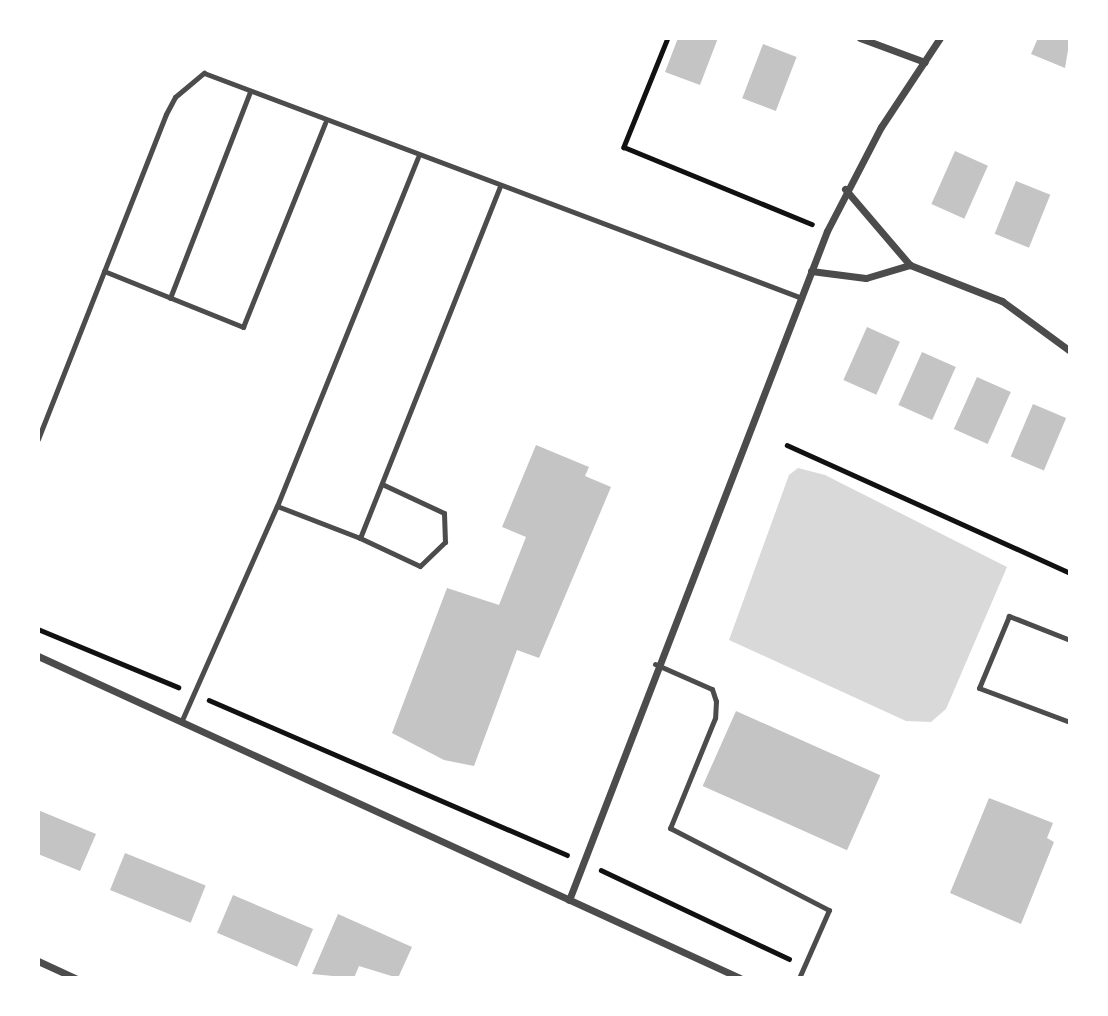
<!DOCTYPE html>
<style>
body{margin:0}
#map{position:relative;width:1108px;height:1016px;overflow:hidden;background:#fff;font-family:Poppins,sans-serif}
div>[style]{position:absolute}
.water>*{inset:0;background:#d9d9d9}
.building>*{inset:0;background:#c4c4c4;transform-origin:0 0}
.path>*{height:4.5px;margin:-2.25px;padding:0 2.25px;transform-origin:2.25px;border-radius:2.25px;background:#111}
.service>*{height:5px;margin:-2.5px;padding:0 2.5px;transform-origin:2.5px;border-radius:2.5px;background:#4c4c4c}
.minor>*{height:7px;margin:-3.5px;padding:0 3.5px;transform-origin:3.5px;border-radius:3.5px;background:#4c4c4c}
span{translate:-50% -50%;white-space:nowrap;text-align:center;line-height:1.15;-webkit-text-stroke:5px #fff;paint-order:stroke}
.frame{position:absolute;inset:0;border:40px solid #fff;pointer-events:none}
</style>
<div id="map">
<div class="water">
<i style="clip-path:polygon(798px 468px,825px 475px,1007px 567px,946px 709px,931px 722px,906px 721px,729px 640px,789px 475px)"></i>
</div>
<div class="building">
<i style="clip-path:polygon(678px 38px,718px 38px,700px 85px,665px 72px)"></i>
<i style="clip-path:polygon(1038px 38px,1070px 38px,1065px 68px,1031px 54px)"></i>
<i style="left:763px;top:44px;width:36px;height:58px;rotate:21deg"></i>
<i style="left:955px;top:151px;width:36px;height:58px;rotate:24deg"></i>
<i style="left:1016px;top:181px;width:37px;height:57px;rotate:22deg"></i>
<i style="left:867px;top:327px;width:36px;height:58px;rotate:24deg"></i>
<i style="left:922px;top:352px;width:37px;height:58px;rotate:24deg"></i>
<i style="left:977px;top:377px;width:37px;height:57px;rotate:24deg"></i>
<i style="left:1033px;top:404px;width:36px;height:57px;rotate:23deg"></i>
<i style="clip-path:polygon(536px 445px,589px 467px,585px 476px,611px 487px,539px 658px,517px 650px,474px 766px,444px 760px,392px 733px,447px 588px,499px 605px,526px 537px,502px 527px)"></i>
<i style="left:736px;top:711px;width:158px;height:82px;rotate:24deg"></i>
<i style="clip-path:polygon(989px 798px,1053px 823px,1047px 838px,1054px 842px,1021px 924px,950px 893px)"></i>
<i style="clip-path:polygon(38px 810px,96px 834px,80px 871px,38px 854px)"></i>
<i style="left:125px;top:853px;width:87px;height:40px;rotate:22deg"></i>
<i style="left:233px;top:895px;width:87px;height:41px;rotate:23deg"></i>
<i style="clip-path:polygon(338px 914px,412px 947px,398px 978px,359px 966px,354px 978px,312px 974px)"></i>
</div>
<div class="path">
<i style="left:668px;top:38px;width:118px;rotate:112deg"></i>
<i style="left:624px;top:147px;width:203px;rotate:22.3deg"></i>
<i style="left:787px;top:445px;width:311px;rotate:24.3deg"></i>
<i style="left:38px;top:629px;width:152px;rotate:22.5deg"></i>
<i style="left:209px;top:700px;width:390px;rotate:23.4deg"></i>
<i style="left:601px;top:870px;width:208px;rotate:25.3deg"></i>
</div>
<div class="service">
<i style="left:104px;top:271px;width:150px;rotate:21.9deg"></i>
<i style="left:243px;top:327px;width:220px;rotate:-68.1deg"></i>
<i style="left:170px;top:298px;width:221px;rotate:-68.8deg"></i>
<i style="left:38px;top:439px;width:349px;rotate:-68.5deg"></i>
<i style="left:166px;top:114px;width:19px;rotate:-62deg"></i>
<i style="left:175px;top:97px;width:38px;rotate:-40deg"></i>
<i style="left:204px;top:73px;width:639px;rotate:20.62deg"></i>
<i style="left:277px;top:506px;width:376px;rotate:-68deg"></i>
<i style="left:360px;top:538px;width:66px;rotate:25deg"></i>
<i style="left:420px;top:566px;width:35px;rotate:-44deg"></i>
<i style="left:445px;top:542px;width:29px;rotate:-92deg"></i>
<i style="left:444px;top:513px;width:68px;rotate:-154.9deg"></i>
<i style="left:1070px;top:640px;width:66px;rotate:-158.5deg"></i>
<i style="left:1009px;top:616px;width:78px;rotate:112.6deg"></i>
<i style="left:979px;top:688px;width:97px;rotate:20.5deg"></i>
<i style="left:655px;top:664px;width:62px;rotate:23.7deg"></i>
<i style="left:712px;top:689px;width:13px;rotate:72deg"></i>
<i style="left:716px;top:701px;width:17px;rotate:93deg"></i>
<i style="left:715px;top:718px;width:119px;rotate:112.2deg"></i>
<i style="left:670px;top:828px;width:179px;rotate:27.3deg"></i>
<i style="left:829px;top:910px;width:74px;rotate:113.8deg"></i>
<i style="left:182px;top:720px;width:234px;rotate:-66.1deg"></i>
<i style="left:277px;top:506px;width:89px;rotate:21.1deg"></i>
<i style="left:360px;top:538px;width:379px;rotate:-68.3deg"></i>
</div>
<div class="minor">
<i style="left:860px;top:38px;width:69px;rotate:20.3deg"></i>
<i style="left:845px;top:189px;width:100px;rotate:49.5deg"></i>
<i style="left:910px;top:265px;width:99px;rotate:21.4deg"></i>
<i style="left:1002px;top:301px;width:84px;rotate:36.3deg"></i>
<i style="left:811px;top:271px;width:55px;rotate:7.3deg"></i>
<i style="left:866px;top:278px;width:46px;rotate:-16.5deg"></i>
<i style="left:38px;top:656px;width:772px;rotate:24.64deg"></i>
<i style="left:569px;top:900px;width:717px;rotate:-68.91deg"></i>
<i style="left:827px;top:231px;width:117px;rotate:-62.6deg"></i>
<i style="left:881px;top:127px;width:107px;rotate:-56.5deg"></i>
<i style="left:38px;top:961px;width:41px;rotate:24.7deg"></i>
</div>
<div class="frame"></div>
</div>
